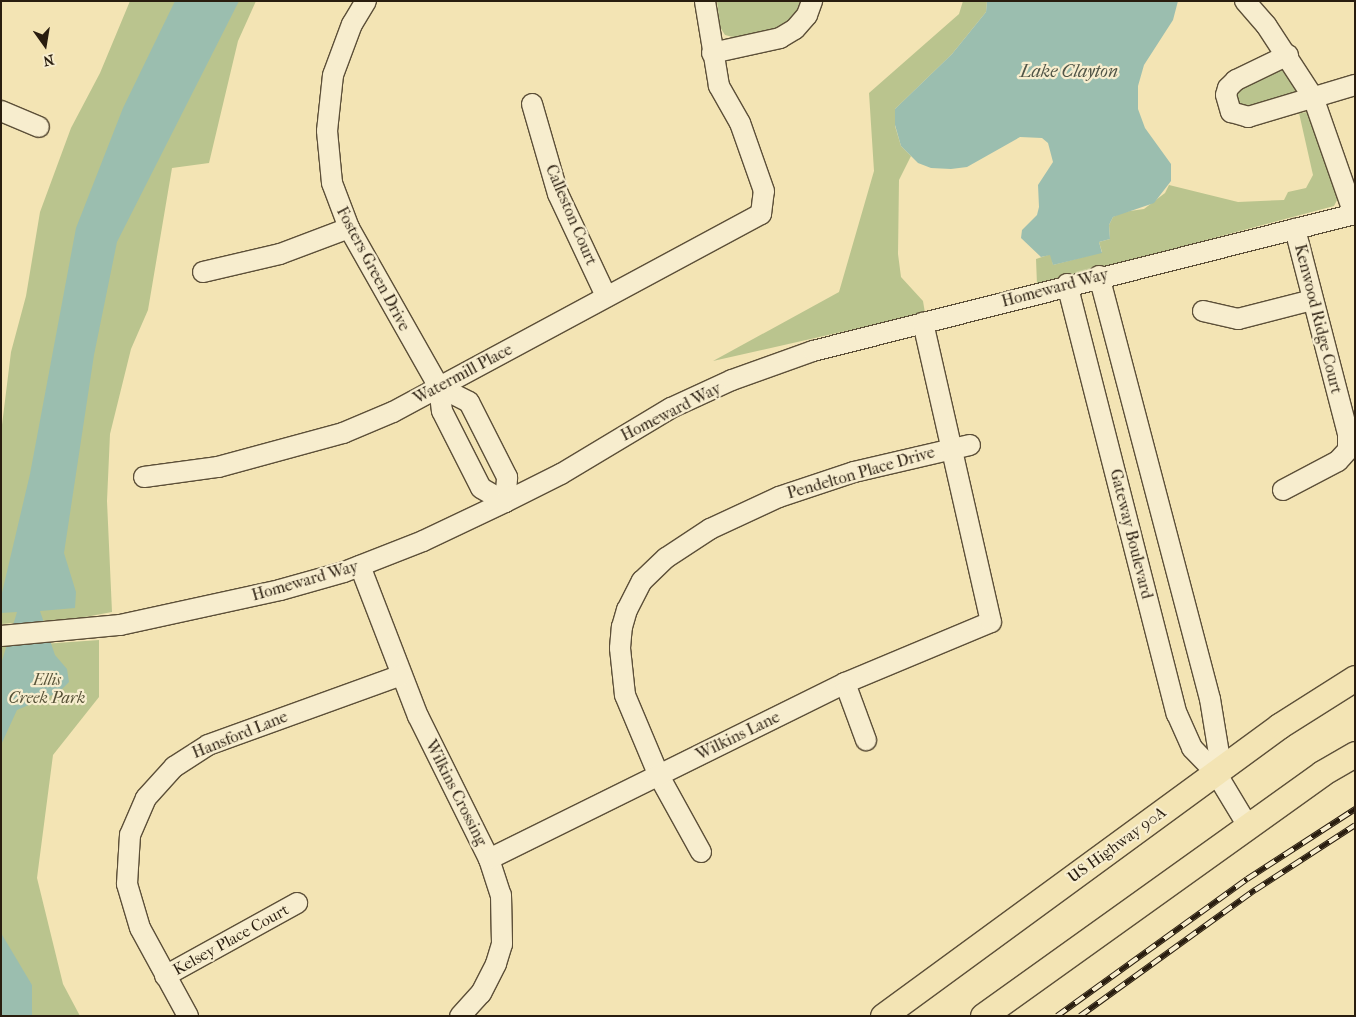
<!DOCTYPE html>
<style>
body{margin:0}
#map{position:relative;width:1356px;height:1017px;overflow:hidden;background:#f3e4b4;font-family:"IM FELL French Canon",serif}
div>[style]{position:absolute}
.green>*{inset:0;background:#bac48e}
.water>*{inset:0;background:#9bbeaf}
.roads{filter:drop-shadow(1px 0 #5c4f38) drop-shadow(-1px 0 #5c4f38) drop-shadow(0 1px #5c4f38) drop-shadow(0 -1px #5c4f38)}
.minor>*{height:20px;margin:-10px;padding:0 10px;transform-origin:10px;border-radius:10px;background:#f7edce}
.major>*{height:25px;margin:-12.5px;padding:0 12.5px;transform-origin:12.5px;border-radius:12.5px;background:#f3e4b4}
.rail>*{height:5.5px;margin-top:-2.75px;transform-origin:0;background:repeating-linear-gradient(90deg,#f7edce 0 11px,#291d0f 0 22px);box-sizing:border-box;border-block:1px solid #291d0f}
span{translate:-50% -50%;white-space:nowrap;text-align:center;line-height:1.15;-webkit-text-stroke:4.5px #f7edce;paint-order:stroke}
.street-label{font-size:16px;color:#291d0f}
.park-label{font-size:16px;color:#544f35;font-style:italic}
.water-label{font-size:18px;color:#515547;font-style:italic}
.frame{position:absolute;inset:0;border:2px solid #291d0f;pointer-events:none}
.north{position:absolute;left:20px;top:20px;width:50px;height:50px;-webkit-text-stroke:4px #f7edce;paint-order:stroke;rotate:167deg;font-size:14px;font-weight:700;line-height:20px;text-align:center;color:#291d0f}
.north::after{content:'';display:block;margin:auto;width:18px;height:22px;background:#291d0f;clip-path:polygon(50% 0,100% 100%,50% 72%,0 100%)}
</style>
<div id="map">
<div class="green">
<i style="clip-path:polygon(130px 1px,256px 1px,238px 41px,209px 163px,172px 168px,148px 310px,131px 349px,110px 434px,107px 501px,112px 612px,80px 618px,1px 624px,1px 433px,11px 352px,26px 296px,40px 212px,71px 128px,100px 73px)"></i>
<i style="clip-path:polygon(717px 1px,808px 1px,789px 26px,737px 38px,725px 35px,720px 27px)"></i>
<i style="clip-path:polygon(963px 1px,987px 1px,986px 12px,952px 54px,895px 109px,895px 126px,901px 146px,911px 156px,899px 180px,898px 254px,901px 277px,923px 301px,925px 313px,713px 361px,839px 292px,874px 171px,869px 93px,959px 14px)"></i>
<i style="clip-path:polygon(1283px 69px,1297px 87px,1294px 95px,1241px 110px,1233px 94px,1241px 84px)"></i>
<i style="clip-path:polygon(1308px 112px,1340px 194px,1334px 206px,1037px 285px,1036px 259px,1051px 254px,1053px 265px,1102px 252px,1099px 242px,1110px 239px,1109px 225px,1113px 217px,1123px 212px,1144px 209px,1165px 193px,1169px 185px,1238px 202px,1284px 200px,1288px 192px,1306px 188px,1313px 175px,1299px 113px)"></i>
<i style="clip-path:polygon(99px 640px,99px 697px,53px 755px,37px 878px,63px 984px,80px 1016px,1px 1016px,1px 647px)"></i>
</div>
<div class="water">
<i style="clip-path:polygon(175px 1px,239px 1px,117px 242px,94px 355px,64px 553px,76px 592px,75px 608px,40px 611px,55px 655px,67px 669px,69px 682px,59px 692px,17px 710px,1px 745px,1px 664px,17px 612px,1px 613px,1px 597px,30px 474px,76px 228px,123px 108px)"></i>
<i style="clip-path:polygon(987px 1px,1178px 1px,1173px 20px,1144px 65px,1138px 86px,1138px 109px,1145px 128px,1171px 164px,1171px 181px,1154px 203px,1113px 217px,1109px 225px,1110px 239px,1099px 242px,1102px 253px,1053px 265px,1050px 255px,1041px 257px,1021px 238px,1022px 230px,1037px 215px,1039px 207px,1038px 185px,1053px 162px,1048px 143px,1042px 138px,1020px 137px,967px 167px,951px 169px,931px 168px,918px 163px,901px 146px,895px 125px,895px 109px,952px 54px,986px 12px)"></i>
<i style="clip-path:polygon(1px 933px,32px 985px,32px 1016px,1px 1016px)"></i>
</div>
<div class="roads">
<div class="minor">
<i style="left:366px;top:1px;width:27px;rotate:121deg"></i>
<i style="left:352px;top:24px;width:54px;rotate:110.4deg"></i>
<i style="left:333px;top:75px;width:56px;rotate:96.1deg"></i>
<i style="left:327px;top:131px;width:52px;rotate:84.5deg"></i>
<i style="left:332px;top:183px;width:48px;rotate:69.3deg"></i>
<i style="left:349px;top:228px;width:183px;rotate:60.5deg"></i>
<i style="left:439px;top:387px;width:24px;rotate:83deg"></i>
<i style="left:442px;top:411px;width:86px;rotate:63.1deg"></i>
<i style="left:481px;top:488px;width:28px;rotate:30deg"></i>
<i style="left:505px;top:502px;width:25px;rotate:-85deg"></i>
<i style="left:507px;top:477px;width:84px;rotate:-116.9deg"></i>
<i style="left:469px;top:402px;width:34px;rotate:-153deg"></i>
<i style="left:1245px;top:1px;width:32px;rotate:49deg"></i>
<i style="left:1266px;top:25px;width:86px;rotate:56.9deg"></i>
<i style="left:1313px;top:97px;width:124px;rotate:70.7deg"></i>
<i style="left:712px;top:53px;width:70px;rotate:-12.4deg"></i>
<i style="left:780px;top:38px;width:17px;rotate:-31deg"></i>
<i style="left:795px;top:29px;width:18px;rotate:-49deg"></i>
<i style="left:807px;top:15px;width:15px;rotate:-70deg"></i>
<i style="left:1288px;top:55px;width:58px;rotate:154.3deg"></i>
<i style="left:1236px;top:80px;width:11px;rotate:135deg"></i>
<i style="left:1228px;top:88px;width:7px;rotate:106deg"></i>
<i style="left:1226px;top:95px;width:18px;rotate:74deg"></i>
<i style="left:1231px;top:112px;width:18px;rotate:16deg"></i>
<i style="left:1248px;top:117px;width:112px;rotate:-16.7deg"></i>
<i style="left:532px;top:104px;width:94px;rotate:73.9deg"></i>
<i style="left:558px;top:194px;width:113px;rotate:64.8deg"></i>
<i style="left:1px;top:111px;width:41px;rotate:22.8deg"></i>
<i style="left:203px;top:272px;width:79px;rotate:-13.2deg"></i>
<i style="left:280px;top:254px;width:74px;rotate:-20.6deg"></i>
<i style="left:1099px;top:276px;width:437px;rotate:75.3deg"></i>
<i style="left:1210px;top:699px;width:62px;rotate:80.7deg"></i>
<i style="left:1220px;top:760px;width:14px;rotate:107deg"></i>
<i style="left:1067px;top:284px;width:444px;rotate:75.7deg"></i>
<i style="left:1177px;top:714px;width:37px;rotate:66deg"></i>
<i style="left:1192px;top:748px;width:35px;rotate:46deg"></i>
<i style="left:1216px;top:773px;width:62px;rotate:58.9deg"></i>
<i style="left:1203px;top:311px;width:36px;rotate:13deg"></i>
<i style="left:1238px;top:319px;width:76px;rotate:-14.4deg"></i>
<i style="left:144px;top:477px;width:75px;rotate:-7.7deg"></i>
<i style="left:218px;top:467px;width:130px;rotate:-15.2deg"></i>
<i style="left:343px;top:433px;width:54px;rotate:-22.8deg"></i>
<i style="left:393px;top:412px;width:418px;rotate:-28.3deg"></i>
<i style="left:761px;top:214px;width:23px;rotate:-83deg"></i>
<i style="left:764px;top:191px;width:72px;rotate:-109.4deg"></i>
<i style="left:740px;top:123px;width:43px;rotate:-119.6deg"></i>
<i style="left:719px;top:86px;width:86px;rotate:-99.4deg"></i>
<i style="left:1283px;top:490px;width:62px;rotate:-27.8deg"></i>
<i style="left:1338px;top:461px;width:15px;rotate:-48deg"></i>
<i style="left:1348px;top:450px;width:16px;rotate:-90deg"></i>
<i style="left:1348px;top:434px;width:212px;rotate:-104.5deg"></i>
<i style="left:360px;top:566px;width:161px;rotate:68.9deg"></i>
<i style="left:418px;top:716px;width:160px;rotate:63.6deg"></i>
<i style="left:489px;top:859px;width:38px;rotate:72deg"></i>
<i style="left:501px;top:895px;width:49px;rotate:88.8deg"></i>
<i style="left:502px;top:944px;width:21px;rotate:107deg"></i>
<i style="left:496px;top:964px;width:33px;rotate:117deg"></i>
<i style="left:481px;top:993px;width:31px;rotate:132deg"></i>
<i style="left:1px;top:636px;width:120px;rotate:-5.3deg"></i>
<i style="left:120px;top:625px;width:164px;rotate:-12.3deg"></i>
<i style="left:280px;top:590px;width:66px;rotate:-15.7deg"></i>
<i style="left:344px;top:572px;width:85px;rotate:-21.4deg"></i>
<i style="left:423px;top:541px;width:91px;rotate:-25.4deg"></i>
<i style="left:505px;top:502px;width:63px;rotate:-26.6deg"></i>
<i style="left:561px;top:474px;width:128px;rotate:-31deg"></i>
<i style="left:671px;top:408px;width:67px;rotate:-24.7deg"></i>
<i style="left:732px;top:380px;width:86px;rotate:-19.7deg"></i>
<i style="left:813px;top:351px;width:559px;rotate:-14.19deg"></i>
<i style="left:845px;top:683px;width:61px;rotate:69.8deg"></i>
<i style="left:701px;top:852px;width:87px;rotate:-118.9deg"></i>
<i style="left:659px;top:776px;width:88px;rotate:-112.8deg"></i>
<i style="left:625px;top:695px;width:47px;rotate:-96.1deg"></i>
<i style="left:620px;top:648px;width:21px;rotate:-85deg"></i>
<i style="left:622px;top:627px;width:18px;rotate:-74deg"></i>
<i style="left:627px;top:610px;width:33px;rotate:-63deg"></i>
<i style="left:642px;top:581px;width:33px;rotate:-44deg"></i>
<i style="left:666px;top:558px;width:53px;rotate:-33.4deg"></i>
<i style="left:710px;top:529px;width:76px;rotate:-24.9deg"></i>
<i style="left:779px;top:497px;width:79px;rotate:-18.4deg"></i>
<i style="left:854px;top:472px;width:119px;rotate:-13.1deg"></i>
<i style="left:489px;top:859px;width:397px;rotate:-26.3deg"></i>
<i style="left:845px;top:683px;width:158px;rotate:-22.7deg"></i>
<i style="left:991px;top:622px;width:307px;rotate:-102.8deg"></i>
<i style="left:165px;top:976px;width:151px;rotate:-28.9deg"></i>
<i style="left:188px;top:1016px;width:100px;rotate:-118.6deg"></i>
<i style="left:140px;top:928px;width:46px;rotate:-106.5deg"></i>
<i style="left:127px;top:884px;width:49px;rotate:-86.5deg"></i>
<i style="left:130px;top:835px;width:40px;rotate:-66.6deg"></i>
<i style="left:146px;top:798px;width:42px;rotate:-47.9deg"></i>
<i style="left:174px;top:767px;width:40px;rotate:-32.9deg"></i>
<i style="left:208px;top:745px;width:205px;rotate:-19.9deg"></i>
</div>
<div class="major">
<i style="left:883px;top:1016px;width:491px;rotate:-36.2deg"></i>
<i style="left:1279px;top:726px;width:90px;rotate:-32.3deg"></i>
<i style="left:983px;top:1016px;width:417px;rotate:-35.6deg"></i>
<i style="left:1322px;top:773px;width:38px;rotate:-30deg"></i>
</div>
</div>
<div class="rail">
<i style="left:1057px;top:1016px;width:234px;rotate:-35.8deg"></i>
<i style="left:1247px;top:879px;width:129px;rotate:-32.9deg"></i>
<i style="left:1080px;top:1016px;width:216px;rotate:-35.8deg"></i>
<i style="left:1255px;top:890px;width:119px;rotate:-33deg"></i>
</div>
<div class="street-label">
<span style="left:571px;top:215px;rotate:67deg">Calleston Court</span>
<span style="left:373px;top:269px;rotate:62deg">Fosters Green Drive</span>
<span style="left:1055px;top:288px;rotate:-15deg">Homeward Way</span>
<span style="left:1318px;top:319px;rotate:76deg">Kenwood Ridge Court</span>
<span style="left:463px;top:374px;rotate:-28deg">Watermill Place</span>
<span style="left:671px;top:412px;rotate:-27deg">Homeward Way</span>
<span style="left:861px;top:473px;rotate:-16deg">Pendelton Place Drive</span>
<span style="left:1131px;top:534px;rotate:76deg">Gateway Boulevard</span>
<span style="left:305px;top:581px;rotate:-16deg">Homeward Way</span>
<span style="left:240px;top:735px;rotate:-22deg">Hansford Lane</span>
<span style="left:738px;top:736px;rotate:-26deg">Wilkins Lane</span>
<span style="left:456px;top:793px;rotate:63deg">Wilkins Crossing</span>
<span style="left:1117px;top:845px;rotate:-36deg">US Highway 90A</span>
<span style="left:231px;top:940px;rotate:-29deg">Kelsey Place Court</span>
</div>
<div class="park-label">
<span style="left:47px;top:689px">Ellis<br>Creek Park</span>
</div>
<div class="water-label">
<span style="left:1069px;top:72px">Lake Clayton</span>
</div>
<div class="frame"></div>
<div class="north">N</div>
</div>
